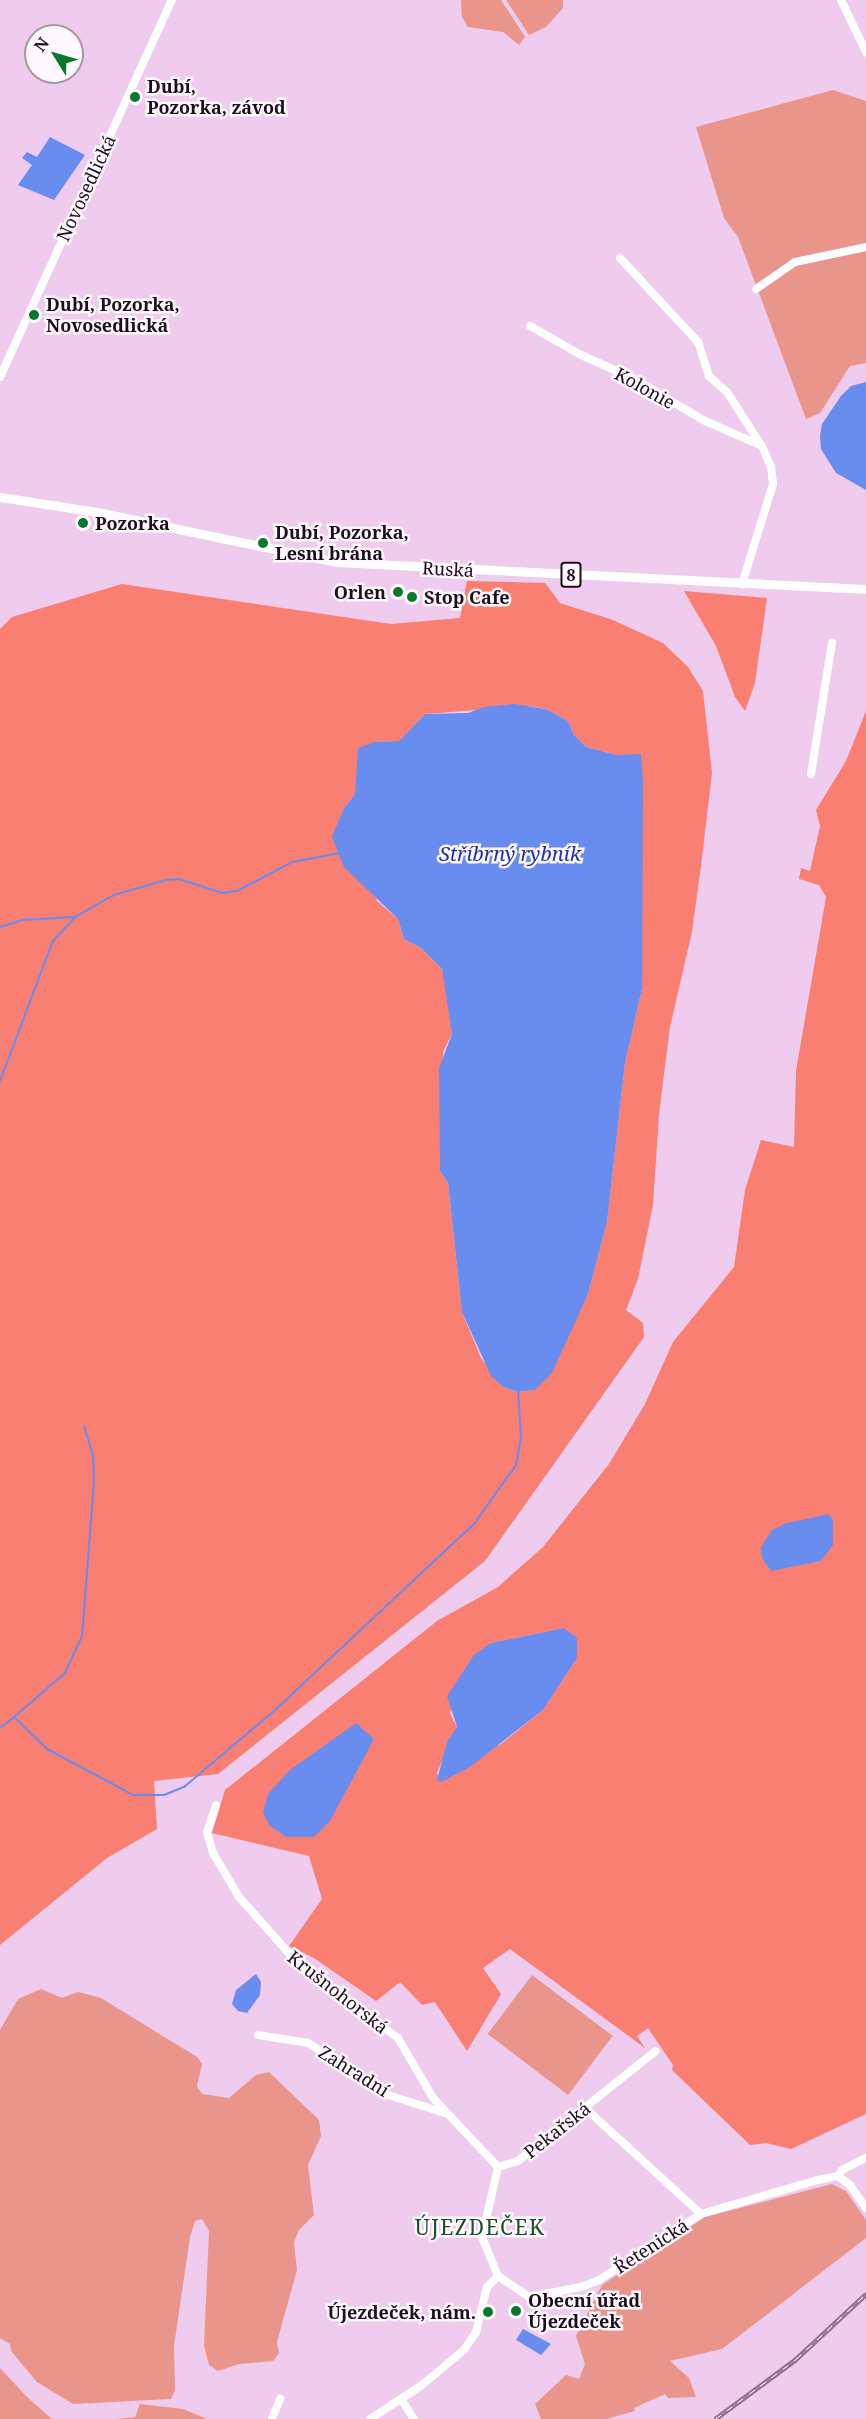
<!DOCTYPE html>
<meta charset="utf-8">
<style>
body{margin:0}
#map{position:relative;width:866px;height:2419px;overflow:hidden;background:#efcbed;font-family:"Noto Serif",serif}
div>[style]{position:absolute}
.green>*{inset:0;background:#e9958b;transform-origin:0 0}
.forest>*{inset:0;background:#fa7f73}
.water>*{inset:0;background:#698cef}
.stream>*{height:2px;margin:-1px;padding:0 1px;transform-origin:1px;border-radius:1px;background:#698cef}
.minor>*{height:8px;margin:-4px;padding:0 4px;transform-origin:4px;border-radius:4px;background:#fff}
.major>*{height:9px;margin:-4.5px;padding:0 4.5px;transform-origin:4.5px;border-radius:4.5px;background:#fff}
.rail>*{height:4.5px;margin-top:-2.25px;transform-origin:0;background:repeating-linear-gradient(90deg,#fef7fe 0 7px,#8c738b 0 14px);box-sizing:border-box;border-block:2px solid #8c738b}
.dots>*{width:16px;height:16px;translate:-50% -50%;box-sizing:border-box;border:3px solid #fef7fe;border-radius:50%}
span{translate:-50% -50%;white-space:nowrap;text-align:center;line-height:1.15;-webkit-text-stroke:5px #fef7fe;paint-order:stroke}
.shield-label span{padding:2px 4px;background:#fef7fe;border:2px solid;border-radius:4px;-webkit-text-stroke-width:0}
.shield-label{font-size:16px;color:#1c0f1b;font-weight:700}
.poi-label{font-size:18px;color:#1c0f1b;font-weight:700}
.left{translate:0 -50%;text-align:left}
.right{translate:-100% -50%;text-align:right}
.street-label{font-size:18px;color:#1c0f1b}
.water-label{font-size:20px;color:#1c32a4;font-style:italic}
.quarter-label{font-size:21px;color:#155323;letter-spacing:1.5px}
.north{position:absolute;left:24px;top:24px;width:60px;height:60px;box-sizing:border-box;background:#fef7fe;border:2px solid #a49aa3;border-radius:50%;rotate:307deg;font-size:16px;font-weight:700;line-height:24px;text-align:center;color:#1c0f1b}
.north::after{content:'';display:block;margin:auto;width:21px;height:27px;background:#08782c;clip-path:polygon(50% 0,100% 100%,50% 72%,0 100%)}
</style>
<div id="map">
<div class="green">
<i style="clip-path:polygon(461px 0,501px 0,525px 37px,519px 45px,503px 32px,468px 27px,462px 17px)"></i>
<i style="clip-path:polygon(506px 0,563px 0,563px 8px,546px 27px,529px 35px)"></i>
<i style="clip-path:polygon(833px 90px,866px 101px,866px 363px,850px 366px,820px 413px,806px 419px,738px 237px,724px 218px,696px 127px)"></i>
<i style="left:532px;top:1975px;width:101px;height:74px;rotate:37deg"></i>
<i style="clip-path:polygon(41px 1989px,62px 1998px,78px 1992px,101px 1998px,197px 2057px,202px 2064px,197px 2086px,202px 2094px,229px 2098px,256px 2075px,269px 2072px,319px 2120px,321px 2136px,308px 2165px,314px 2215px,299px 2230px,294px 2242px,297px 2270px,277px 2342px,279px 2353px,273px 2361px,239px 2364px,218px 2371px,209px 2365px,204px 2346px,209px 2231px,202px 2219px,195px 2221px,190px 2237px,174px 2346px,175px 2390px,171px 2399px,73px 2404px,37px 2382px,11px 2351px,10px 2344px,0 2338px,0 2030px,18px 1999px)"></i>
<i style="clip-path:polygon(832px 2184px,846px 2191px,866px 2220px,866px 2238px,722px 2349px,670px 2361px,689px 2378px,696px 2397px,668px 2398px,665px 2394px,634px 2408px,635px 2411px,606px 2419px,541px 2419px,535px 2404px,566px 2375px,579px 2379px,585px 2364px,576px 2336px,602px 2285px,705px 2217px)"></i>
<i style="clip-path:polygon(0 2368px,27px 2397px,52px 2419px,0 2419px)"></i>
<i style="clip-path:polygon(140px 2404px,183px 2409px,207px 2419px,116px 2419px,135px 2417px)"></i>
</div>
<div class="forest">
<i style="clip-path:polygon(evenodd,467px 581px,545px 583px,560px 603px,613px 620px,663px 643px,688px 667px,703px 691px,712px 773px,701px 866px,692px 932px,670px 1027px,659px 1114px,653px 1205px,638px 1279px,626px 1310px,643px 1323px,644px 1337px,485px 1561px,218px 1774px,154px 1781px,157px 1829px,107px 1858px,0 1945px,0 629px,12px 617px,122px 584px,391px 624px,460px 618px,467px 581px,529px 706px,546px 709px,568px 721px,574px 735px,586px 747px,617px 755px,641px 755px,642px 989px,625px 1063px,607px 1222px,588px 1294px,535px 1390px,518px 1392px,503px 1387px,481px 1358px,462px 1312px,448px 1183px,440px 1171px,443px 1052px,452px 1034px,447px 985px,442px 969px,421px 948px,404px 939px,398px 919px,377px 901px,344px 808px,355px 794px,374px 742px,399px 741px,425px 714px,529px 706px)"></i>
<i style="clip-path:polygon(684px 591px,767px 598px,755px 683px,745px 711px,735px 697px,716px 646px)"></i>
<i style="clip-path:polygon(evenodd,866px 711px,866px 2114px,791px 2149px,766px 2143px,750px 2145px,672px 2070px,673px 2065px,648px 2028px,637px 2036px,645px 2048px,510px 1949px,483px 1968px,501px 1994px,467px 2051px,435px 2002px,422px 2005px,400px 1982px,376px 2001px,314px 1958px,289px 1946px,322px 1899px,309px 1856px,212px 1833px,225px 1790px,437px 1621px,498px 1587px,543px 1547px,609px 1464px,645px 1404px,673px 1342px,734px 1267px,745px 1190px,761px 1140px,794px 1147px,796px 1071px,826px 897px,819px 885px,799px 879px,801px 868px,810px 871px,820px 826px,816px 810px,846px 761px,866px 711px,772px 1531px,821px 1561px,804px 1564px,772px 1531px,866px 711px,564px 1628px,577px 1658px,543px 1710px,501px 1744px,436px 1775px,457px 1727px,450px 1713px,491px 1643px,564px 1628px)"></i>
</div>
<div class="water">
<i style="clip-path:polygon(50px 137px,85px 155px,54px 200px,18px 185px,32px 165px,22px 158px,27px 152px,37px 157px)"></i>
<i style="clip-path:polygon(866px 382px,866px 490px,836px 473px,821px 449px,820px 436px,822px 424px,841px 396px,851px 386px)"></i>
<i style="clip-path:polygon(514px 704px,546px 709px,568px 721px,574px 735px,586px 747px,617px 755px,641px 754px,643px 782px,642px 989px,625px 1063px,607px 1222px,588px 1294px,552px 1373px,535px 1390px,518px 1392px,503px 1387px,491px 1376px,462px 1312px,448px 1183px,440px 1171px,439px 1068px,452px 1034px,442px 969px,421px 948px,404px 939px,398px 919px,344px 867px,332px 837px,344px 808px,355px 794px,358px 748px,374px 742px,399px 741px,425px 714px,468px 713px,484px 707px)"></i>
<i style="clip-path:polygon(829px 1514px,833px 1520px,833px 1545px,821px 1561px,771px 1571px,762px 1558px,761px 1547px,772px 1530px,787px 1523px)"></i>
<i style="clip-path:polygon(564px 1628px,577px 1638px,577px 1658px,543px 1710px,470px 1767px,441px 1782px,437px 1780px,447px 1742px,457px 1727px,447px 1696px,474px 1655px,491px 1643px)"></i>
<i style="clip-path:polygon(356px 1723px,374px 1739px,330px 1821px,314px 1837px,286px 1837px,269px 1825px,263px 1813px,268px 1794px,290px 1770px)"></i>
<i style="clip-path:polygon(256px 1974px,261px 1982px,260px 1995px,247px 2013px,238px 2011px,232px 2004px,236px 1990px)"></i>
<i style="clip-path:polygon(523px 2329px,551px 2344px,541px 2355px,516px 2340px)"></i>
</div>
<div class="stream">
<i style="left:0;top:927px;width:24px;rotate:-17deg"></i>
<i style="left:23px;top:920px;width:51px;rotate:-3.4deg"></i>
<i style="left:0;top:1081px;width:150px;rotate:-69.3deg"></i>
<i style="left:53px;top:941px;width:33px;rotate:-47deg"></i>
<i style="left:75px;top:917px;width:45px;rotate:-29.4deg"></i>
<i style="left:114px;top:895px;width:54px;rotate:-16.1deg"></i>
<i style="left:166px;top:880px;width:13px;rotate:-4deg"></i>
<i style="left:179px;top:879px;width:45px;rotate:18deg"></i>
<i style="left:222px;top:893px;width:15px;rotate:-8deg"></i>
<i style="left:237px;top:891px;width:62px;rotate:-27.8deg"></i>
<i style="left:292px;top:862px;width:49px;rotate:-10.6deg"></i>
<i style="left:84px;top:1426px;width:30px;rotate:73deg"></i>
<i style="left:93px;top:1455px;width:26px;rotate:88deg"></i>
<i style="left:94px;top:1481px;width:155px;rotate:94.4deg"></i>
<i style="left:82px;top:1636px;width:41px;rotate:114.7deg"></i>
<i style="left:65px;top:1673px;width:67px;rotate:139.2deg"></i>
<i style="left:14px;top:1717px;width:46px;rotate:44.1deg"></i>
<i style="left:47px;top:1749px;width:98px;rotate:28.1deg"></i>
<i style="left:133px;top:1795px;width:31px"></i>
<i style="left:164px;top:1795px;width:22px;rotate:-22deg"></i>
<i style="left:184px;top:1787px;width:119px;rotate:-40.2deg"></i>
<i style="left:275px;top:1710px;width:272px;rotate:-43.1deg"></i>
<i style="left:474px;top:1524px;width:72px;rotate:-54.6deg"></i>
<i style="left:516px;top:1465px;width:28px;rotate:-80deg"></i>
<i style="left:521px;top:1437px;width:46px;rotate:-93.7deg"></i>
<i style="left:0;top:1728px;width:18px;rotate:-38deg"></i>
</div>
<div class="minor">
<i style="left:841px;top:0;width:58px;rotate:64.3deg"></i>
<i style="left:620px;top:258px;width:115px;rotate:47.1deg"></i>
<i style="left:698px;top:342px;width:36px;rotate:72deg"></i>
<i style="left:709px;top:376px;width:24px;rotate:42deg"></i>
<i style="left:727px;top:392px;width:63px;rotate:57.3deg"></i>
<i style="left:756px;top:289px;width:47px;rotate:-34.7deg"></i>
<i style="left:795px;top:262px;width:73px;rotate:-11.9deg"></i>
<i style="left:530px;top:326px;width:59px;rotate:29.6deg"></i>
<i style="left:581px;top:355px;width:59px;rotate:24deg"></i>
<i style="left:635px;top:379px;width:79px;rotate:31.1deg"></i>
<i style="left:703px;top:420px;width:64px;rotate:23.8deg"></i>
<i style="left:762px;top:446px;width:23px;rotate:67deg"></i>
<i style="left:771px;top:467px;width:17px;rotate:83deg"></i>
<i style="left:773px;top:484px;width:105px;rotate:107.2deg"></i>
<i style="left:0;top:377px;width:414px;rotate:-65.5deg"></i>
<i style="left:811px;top:774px;width:133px;rotate:-80.9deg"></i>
<i style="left:216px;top:1805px;width:29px;rotate:108deg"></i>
<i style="left:207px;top:1833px;width:21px;rotate:73deg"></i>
<i style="left:213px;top:1853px;width:51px;rotate:59.4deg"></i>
<i style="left:239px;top:1897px;width:95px;rotate:48.4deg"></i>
<i style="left:302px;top:1968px;width:119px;rotate:36.1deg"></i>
<i style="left:398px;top:2038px;width:69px;rotate:59.7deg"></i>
<i style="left:433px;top:2098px;width:95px;rotate:46.7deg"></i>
<i style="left:258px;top:2035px;width:51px;rotate:9.1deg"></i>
<i style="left:308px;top:2043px;width:95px;rotate:33deg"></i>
<i style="left:388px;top:2095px;width:63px;rotate:17.6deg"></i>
<i style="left:585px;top:2108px;width:157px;rotate:42.4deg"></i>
<i style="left:838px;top:2176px;width:7px;rotate:-56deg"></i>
<i style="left:842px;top:2170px;width:27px;rotate:-27deg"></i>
<i style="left:498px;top:2276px;width:42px;rotate:-112.3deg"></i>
<i style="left:482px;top:2237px;width:72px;rotate:-77.1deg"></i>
<i style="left:498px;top:2167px;width:21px;rotate:-17deg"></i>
<i style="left:518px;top:2161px;width:176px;rotate:-38.6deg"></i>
<i style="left:401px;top:2399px;width:24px;rotate:57deg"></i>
<i style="left:272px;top:2419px;width:22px;rotate:-68deg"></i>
<i style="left:370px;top:2419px;width:62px;rotate:-33.2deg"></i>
<i style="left:422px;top:2385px;width:55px;rotate:-39.8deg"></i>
<i style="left:464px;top:2350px;width:22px;rotate:-56deg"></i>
<i style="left:476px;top:2332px;width:46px;rotate:-76.3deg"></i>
<i style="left:487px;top:2287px;width:16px;rotate:-45deg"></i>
<i style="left:498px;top:2276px;width:37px;rotate:34deg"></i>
<i style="left:529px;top:2297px;width:53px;rotate:-10.9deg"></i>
<i style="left:581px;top:2287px;width:19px;rotate:-21deg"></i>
<i style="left:599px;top:2280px;width:121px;rotate:-32.9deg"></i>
<i style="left:701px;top:2214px;width:122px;rotate:-16.2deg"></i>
<i style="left:818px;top:2180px;width:20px;rotate:-11deg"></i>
<i style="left:838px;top:2176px;width:15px;rotate:37deg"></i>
<i style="left:850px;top:2185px;width:28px;rotate:55deg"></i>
</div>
<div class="major">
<i style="left:0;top:497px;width:98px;rotate:8.8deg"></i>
<i style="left:97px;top:512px;width:245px;rotate:11.8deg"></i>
<i style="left:337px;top:562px;width:530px;rotate:2.92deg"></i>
</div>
<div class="rail">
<i style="left:715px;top:2419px;width:101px;rotate:-36.5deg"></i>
<i style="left:796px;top:2359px;width:96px;rotate:-42.9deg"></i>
</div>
<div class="dots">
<i style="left:135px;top:97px;background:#08782c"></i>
<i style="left:34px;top:315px;background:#08782c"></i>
<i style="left:83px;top:523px;background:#08782c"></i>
<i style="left:263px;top:543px;background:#08782c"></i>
<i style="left:398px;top:592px;background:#08782c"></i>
<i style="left:412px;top:597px;background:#08782c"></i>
<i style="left:516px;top:2311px;background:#08782c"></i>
<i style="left:488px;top:2312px;background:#08782c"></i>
</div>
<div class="shield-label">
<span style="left:571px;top:575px">8</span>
</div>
<div class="poi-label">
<span class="left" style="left:147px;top:97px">Dubí,<br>Pozorka, závod</span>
<span class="left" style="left:46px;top:315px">Dubí, Pozorka,<br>Novosedlická</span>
<span class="left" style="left:95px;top:523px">Pozorka</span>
<span class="left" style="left:275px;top:543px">Dubí, Pozorka,<br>Lesní brána</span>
<span class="right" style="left:386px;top:592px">Orlen</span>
<span class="left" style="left:424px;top:597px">Stop Cafe</span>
<span class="left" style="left:528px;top:2311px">Obecní úřad<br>Újezdeček</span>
<span class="right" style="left:476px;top:2312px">Újezdeček, nám.</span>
</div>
<div class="street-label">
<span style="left:86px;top:188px;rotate:-65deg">Novosedlická</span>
<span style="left:645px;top:388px;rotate:29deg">Kolonie</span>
<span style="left:448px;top:569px;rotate:3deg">Ruská</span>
<span style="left:338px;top:1992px;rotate:38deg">Krušnohorská</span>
<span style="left:354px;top:2071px;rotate:32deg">Zahradní</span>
<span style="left:557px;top:2130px;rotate:-38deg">Pekařská</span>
<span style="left:651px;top:2246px;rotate:-33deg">Řetenická</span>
</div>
<div class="water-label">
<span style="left:510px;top:853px">Stříbrný rybník</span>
</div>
<div class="quarter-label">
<span style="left:480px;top:2227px">ÚJEZDEČEK</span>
</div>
<div class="north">N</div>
</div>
